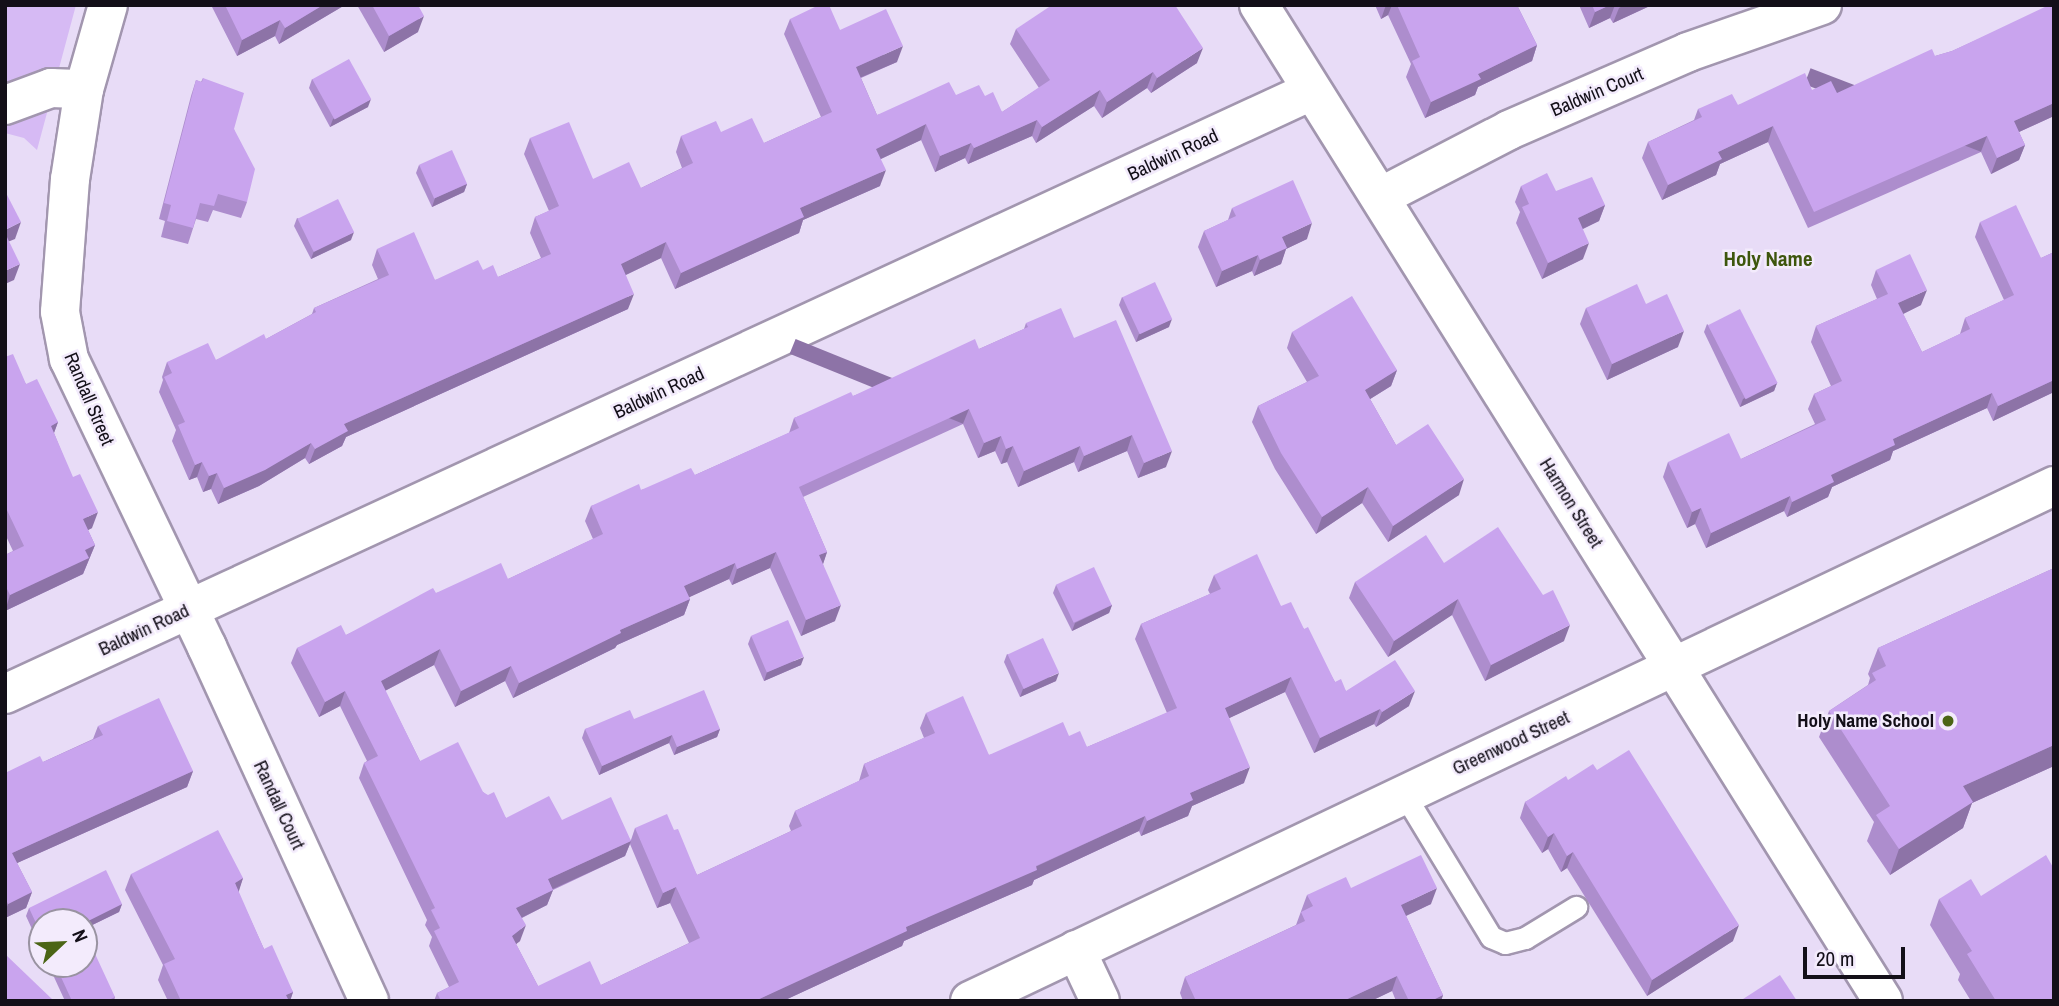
<!DOCTYPE html>
<style>
body{margin:0}
#map{position:relative;width:2059px;height:1006px;overflow:hidden;background:#e8dcf7;font-family:"Archivo Narrow",sans-serif}
div>[style]{position:absolute}
.green>*{inset:0;background:#d6baf4}
.roads{filter:drop-shadow(2px 0 #a296af) drop-shadow(-2px 0 #a296af) drop-shadow(0 2px #a296af) drop-shadow(0 -2px #a296af)}
.service>*{height:21px;margin:-10.5px;padding:0 10.5px;transform-origin:10.5px;border-radius:10.5px;background:#fff}
.minor>*{height:38px;margin:-19px;padding:0 19px;transform-origin:19px;border-radius:19px;background:#fff}
.wall>*{inset:0;background:#ad8dcd}
.shaded-wall>*{inset:0;background:#8d73a7;transform-origin:0 0}
.building>*{inset:0;background:#c9a4ee;transform-origin:0 0}
.dots>*{width:19px;height:19px;translate:-50% -50%;box-sizing:border-box;border:4px solid #f3ebfc;border-radius:50%}
span{translate:-50% -50%;white-space:nowrap;text-align:center;line-height:1.15;-webkit-text-stroke:5px #f3ebfc;paint-order:stroke}
.street-label{font-size:19px;color:#130f18}
.poi-label{font-size:19px;color:#130f18;font-weight:700}
.right{translate:-100% -50%;text-align:right}
.neighbourhood-label{font-size:21px;color:#3e560d;font-weight:700}
.frame{position:absolute;inset:0;border:7px solid #130f18;pointer-events:none}
.north{position:absolute;left:28px;top:908px;width:70px;height:70px;box-sizing:border-box;background:#f3ebfc;border:2px solid #9993a1;border-radius:50%;rotate:67deg;font-size:19px;font-weight:700;line-height:28px;text-align:center;color:#130f18}
.north::after{content:'';display:block;margin:auto;width:24px;height:32px;background:#4b6516;clip-path:polygon(50% 0,100% 100%,50% 72%,0 100%)}
.scale{position:absolute;left:1803px;top:947px;width:102px;height:32px;box-sizing:border-box;border:4px solid #130f18;border-top:0;padding-left:9px;font-size:21px;line-height:24px;white-space:nowrap;color:#130f18;-webkit-text-stroke:5px #f3ebfc;paint-order:stroke}
</style>
<div id="map">
<div class="green">
<i style="clip-path:polygon(5px 5px,76px 5px,37px 150px,24px 138px,5px 133px)"></i>
</div>
<div class="roads">
<div class="service">
<i style="left:1404px;top:794px;width:167px;rotate:58.7deg"></i>
<i style="left:1491px;top:937px;width:15px;rotate:23deg"></i>
<i style="left:1505px;top:943px;width:21px;rotate:-14deg"></i>
<i style="left:1525px;top:938px;width:60px;rotate:-31.3deg"></i>
</div>
<div class="minor">
<i style="left:108px;top:5px;width:87px;rotate:105.9deg"></i>
<i style="left:84px;top:89px;width:91px;rotate:98.8deg"></i>
<i style="left:70px;top:179px;width:133px;rotate:94.3deg"></i>
<i style="left:60px;top:312px;width:48px;rotate:79.2deg"></i>
<i style="left:69px;top:359px;width:319px;rotate:64.4deg"></i>
<i style="left:207px;top:647px;width:389px;rotate:65.4deg"></i>
<i style="left:1259px;top:5px;width:1175px;rotate:57.93deg"></i>
<i style="left:5px;top:105px;width:49px;rotate:-20.3deg"></i>
<i style="left:51px;top:88px;width:33px;rotate:2deg"></i>
<i style="left:1380px;top:197px;width:145px;rotate:-27.4deg"></i>
<i style="left:1509px;top:130px;width:195px;rotate:-23.5deg"></i>
<i style="left:1688px;top:52px;width:142px;rotate:-19.3deg"></i>
<i style="left:5px;top:694px;width:1438px;rotate:-24.78deg"></i>
<i style="left:1076px;top:950px;width:56px;rotate:64.8deg"></i>
<i style="left:970px;top:1001px;width:1200px;rotate:-25.41deg"></i>
</div>
</div>
<div class="wall">
<i style="clip-path:polygon(211px 5px,345px 5px,279px 44px,275px 36px,237px 56px)"></i>
<i style="clip-path:polygon(357px 5px,418px 5px,418px 32px,384px 52px)"></i>
<i style="clip-path:polygon(1375px 5px,1517px 5px,1537px 45px,1532px 61px,1478px 87px,1475px 95px,1425px 118px,1406px 77px,1411px 64px,1388px 15px,1381px 19px)"></i>
<i style="clip-path:polygon(1579px 5px,1652px 5px,1613px 23px,1610px 18px,1589px 28px)"></i>
<i style="clip-path:polygon(2054px 5px,2054px 116px,2019px 132px,2025px 145px,2019px 160px,1991px 174px,1981px 152px,1808px 228px,1768px 142px,1720px 164px,1716px 175px,1662px 200px,1642px 158px,1648px 142px,1694px 120px,1698px 109px,1738px 105px,1812px 90px,1837px 93px,1935px 56px,1952px 51px)"></i>
<i style="clip-path:polygon(790px 19px,840px 30px,897px 62px,861px 78px,877px 115px,956px 95px,985px 96px,1002px 112px,1039px 88px,1010px 44px,1016px 29px,1197px 63px,1151px 93px,1147px 88px,1102px 118px,1094px 106px,1036px 143px,1032px 136px,968px 164px,965px 158px,935px 172px,921px 140px,881px 159px,880px 186px,803px 220px,799px 233px,675px 289px,661px 258px,626px 275px,628px 309px,346px 437px,342px 446px,309px 464px,305px 458px,259px 486px,218px 504px,211px 489px,203px 492px,197px 477px,189px 480px,172px 441px,176px 430px,159px 392px,163px 380px,162px 377px,167px 362px,216px 360px,266px 339px,312px 314px,314px 308px,378px 279px,372px 265px,377px 249px,435px 280px,483px 270px,498px 277px,541px 258px,530px 233px,535px 217px,549px 211px,524px 154px,530px 138px,593px 179px,641px 188px,682px 168px,676px 152px,681px 136px,721px 132px,764px 143px,821px 117px,784px 34px)"></i>
<i style="clip-path:polygon(203px 78px,234px 129px,247px 202px,241px 218px,213px 210px,208px 222px,196px 219px,188px 244px,161px 237px,165px 221px,159px 219px,191px 96px,196px 80px,201px 82px)"></i>
<i style="clip-path:polygon(312px 79px,368px 107px,330px 127px,309px 88px)"></i>
<i style="clip-path:polygon(419px 165px,467px 184px,464px 192px,432px 207px,416px 173px)"></i>
<i style="clip-path:polygon(1521px 186px,1556px 191px,1605px 205px,1599px 221px,1583px 229px,1583px 259px,1542px 279px,1516px 223px,1520px 212px,1515px 202px)"></i>
<i style="clip-path:polygon(1232px 208px,1307px 239px,1286px 249px,1281px 264px,1254px 276px,1252px 271px,1216px 287px,1198px 247px,1204px 231px,1228px 220px)"></i>
<i style="clip-path:polygon(297px 218px,351px 240px,311px 259px,294px 226px)"></i>
<i style="clip-path:polygon(1980px 222px,2041px 258px,2054px 252px,2054px 392px,1993px 421px,1987px 408px,1893px 451px,1890px 460px,1832px 487px,1828px 497px,1787px 517px,1784px 511px,1706px 548px,1695px 524px,1687px 528px,1663px 477px,1668px 462px,1741px 459px,1815px 424px,1808px 409px,1814px 394px,1831px 386px,1811px 342px,1816px 326px,1877px 299px,1871px 285px,1876px 270px,1921px 305px,1903px 314px,1922px 352px,1960px 334px,1965px 318px,2004px 300px,1975px 237px)"></i>
<i style="clip-path:polygon(1122px 297px,1169px 327px,1136px 342px,1119px 305px)"></i>
<i style="clip-path:polygon(1646px 304px,1678px 347px,1607px 380px,1580px 324px,1586px 308px)"></i>
<i style="clip-path:polygon(evenodd,1026px 323px,1074px 338px,1166px 467px,1138px 478px,1127px 451px,1078px 472px,1074px 462px,1018px 487px,1007px 462px,1001px 464px,995px 451px,978px 458px,963px 424px,803px 497px,827px 552px,823px 564px,835px 621px,801px 636px,770px 568px,732px 585px,729px 579px,689px 597px,690px 599px,684px 615px,617px 645px,615px 648px,513px 698px,505px 681px,455px 707px,434px 665px,385px 691px,420px 761px,483px 792px,506px 818px,562px 820px,631px 840px,635px 828px,674px 830px,697px 875px,791px 831px,789px 826px,795px 811px,859px 781px,864px 764px,924px 738px,920px 728px,926px 713px,989px 755px,1069px 736px,1087px 747px,1167px 713px,1135px 639px,1141px 624px,1210px 594px,1208px 590px,1214px 575px,1281px 606px,1304px 629px,1335px 682px,1346px 691px,1409px 706px,1376px 727px,1374px 724px,1314px 753px,1285px 692px,1229px 718px,1244px 783px,1192px 806px,1188px 816px,1141px 836px,1139px 831px,1034px 880px,1032px 885px,904px 941px,902px 946px,783px 1001px,434px 1001px,437px 993px,449px 987px,429px 946px,432px 937px,425px 925px,427px 920px,359px 778px,364px 763px,367px 761px,340px 706px,319px 717px,291px 663px,297px 648px,346px 635px,436px 593px,508px 579px,593px 539px,585px 521px,591px 506px,641px 490px,695px 475px,789px 433px,794px 418px,979px 349px,1024px 329px,1026px 323px,630px 844px,657px 908px,670px 903px,689px 943px,601px 985px,538px 986px,516px 944px,520px 941px,522px 918px,547px 905px,553px 890px,625px 856px,630px 844px)"></i>
<i style="clip-path:polygon(1707px 324px,1777px 383px,1774px 391px,1740px 407px,1704px 332px)"></i>
<i style="clip-path:polygon(1292px 332px,1397px 370px,1391px 386px,1370px 399px,1396px 445px,1459px 495px,1388px 542px,1362px 503px,1316px 534px,1275px 469px,1252px 422px,1258px 406px,1307px 382px,1287px 348px)"></i>
<i style="clip-path:polygon(5px 357px,26px 384px,58px 422px,54px 433px,92px 528px,88px 530px,95px 545px,83px 574px,5px 611px,5px 555px,13px 551px,5px 534px)"></i>
<i style="clip-path:polygon(1444px 563px,1564px 641px,1485px 681px,1452px 615px,1388px 657px,1349px 598px,1355px 582px)"></i>
<i style="clip-path:polygon(2054px 568px,2054px 766px,1972px 803px,1963px 828px,1890px 875px,1867px 841px,1874px 822px,1819px 737px,1829px 711px,1868px 685px,1870px 678px,1868px 674px,1878px 648px)"></i>
<i style="clip-path:polygon(1056px 585px,1112px 605px,1109px 613px,1072px 631px,1053px 593px)"></i>
<i style="clip-path:polygon(751px 636px,801px 665px,764px 681px,748px 644px)"></i>
<i style="clip-path:polygon(1007px 654px,1056px 681px,1020px 697px,1004px 662px)"></i>
<i style="clip-path:polygon(634px 719px,720px 729px,717px 737px,674px 755px,669px 743px,599px 775px,582px 738px,585px 729px)"></i>
<i style="clip-path:polygon(98px 726px,193px 771px,187px 787px,17px 863px,32px 892px,26px 908px,5px 918px,5px 773px,43px 762px,93px 739px)"></i>
<i style="clip-path:polygon(1568px 780px,1733px 941px,1647px 996px,1567px 868px,1561px 872px,1548px 849px,1542px 853px,1520px 818px,1525px 802px)"></i>
<i style="clip-path:polygon(131px 874px,243px 878px,238px 892px,264px 949px,293px 992px,290px 1001px,168px 1001px,158px 980px,163px 965px,125px 890px)"></i>
<i style="clip-path:polygon(1351px 888px,1431px 904px,1406px 916px,1443px 995px,1441px 1001px,1396px 1001px,1392px 991px,1371px 1001px,1183px 1001px,1180px 993px,1185px 977px,1296px 925px,1307px 895px)"></i>
<i style="clip-path:polygon(1981px 896px,2054px 1001px,1971px 1001px,1958px 980px,1960px 974px,1930px 925px,1939px 899px)"></i>
<i style="clip-path:polygon(122px 904px,119px 912px,84px 929px,42px 922px,42px 951px,26px 916px,29px 908px)"></i>
<i style="clip-path:polygon(48px 964px,84px 964px,115px 997px,114px 1001px,65px 1001px)"></i>
</div>
<div class="shaded-wall">
<i style="clip-path:polygon(323px 5px,345px 5px,279px 44px,285px 28px)"></i>
<i style="clip-path:polygon(1386px 5px,1392px 5px,1388px 15px,1381px 19px)"></i>
<i style="clip-path:polygon(1610px 5px,1615px 5px,1610px 18px,1589px 28px,1595px 12px)"></i>
<i style="clip-path:polygon(1624px 5px,1652px 5px,1613px 23px,1619px 8px)"></i>
<i style="clip-path:polygon(424px 16px,418px 32px,384px 52px,389px 36px)"></i>
<i style="clip-path:polygon(280px 20px,275px 36px,237px 56px,242px 40px)"></i>
<i style="clip-path:polygon(1537px 45px,1532px 61px,1478px 87px,1475px 95px,1425px 118px,1431px 102px,1478px 74px)"></i>
<i style="clip-path:polygon(903px 46px,897px 62px,850px 82px,856px 67px)"></i>
<i style="clip-path:polygon(1203px 48px,1197px 63px,1151px 93px,1157px 78px)"></i>
<i style="clip-path:polygon(1153px 72px,1147px 88px,1102px 118px,1107px 102px)"></i>
<i style="clip-path:polygon(1100px 90px,1094px 106px,1036px 143px,1042px 127px)"></i>
<i style="clip-path:polygon(371px 99px,368px 107px,330px 127px,333px 119px)"></i>
<i style="clip-path:polygon(2054px 103px,2054px 116px,2008px 137px,2014px 121px)"></i>
<i style="clip-path:polygon(1037px 120px,1032px 136px,968px 164px,974px 148px)"></i>
<i style="clip-path:polygon(926px 124px,921px 140px,870px 164px,876px 149px)"></i>
<i style="clip-path:polygon(1773px 126px,1768px 142px,1720px 164px,1716px 175px,1662px 200px,1668px 185px,1718px 152px)"></i>
<i style="left:1987px;top:136px;width:17px;height:189px;rotate:111deg"></i>
<i style="clip-path:polygon(971px 143px,965px 158px,935px 172px,940px 156px)"></i>
<i style="clip-path:polygon(2025px 145px,2019px 160px,1991px 174px,1997px 158px)"></i>
<i style="clip-path:polygon(886px 170px,880px 186px,803px 220px,799px 233px,675px 289px,681px 273px,800px 208px)"></i>
<i style="clip-path:polygon(467px 184px,464px 192px,432px 207px,435px 198px)"></i>
<i style="clip-path:polygon(1605px 205px,1599px 221px,1572px 234px,1578px 218px)"></i>
<i style="clip-path:polygon(21px 222px,15px 239px,5px 243px,5px 230px)"></i>
<i style="clip-path:polygon(1312px 223px,1307px 239px,1286px 249px,1281px 264px,1254px 276px,1260px 260px,1282px 237px)"></i>
<i style="clip-path:polygon(354px 232px,351px 240px,311px 259px,314px 251px)"></i>
<i style="clip-path:polygon(666px 242px,661px 258px,615px 280px,621px 264px)"></i>
<i style="clip-path:polygon(1589px 243px,1583px 259px,1542px 279px,1548px 263px)"></i>
<i style="clip-path:polygon(1258px 255px,1252px 271px,1216px 287px,1222px 271px)"></i>
<i style="clip-path:polygon(20px 264px,14px 280px,5px 284px,5px 271px)"></i>
<i style="clip-path:polygon(1927px 290px,1921px 305px,1893px 319px,1898px 303px)"></i>
<i style="clip-path:polygon(634px 294px,628px 309px,346px 437px,342px 446px,309px 464px,315px 449px,344px 424px)"></i>
<i style="clip-path:polygon(1172px 319px,1169px 327px,1136px 342px,1139px 334px)"></i>
<i style="clip-path:polygon(1684px 331px,1678px 347px,1607px 380px,1612px 364px)"></i>
<i style="clip-path:polygon(1397px 370px,1391px 386px,1359px 406px,1365px 390px)"></i>
<i style="clip-path:polygon(2054px 380px,2054px 392px,1993px 421px,1998px 406px)"></i>
<i style="clip-path:polygon(1777px 383px,1774px 391px,1740px 407px,1743px 399px)"></i>
<i style="clip-path:polygon(1992px 393px,1987px 408px,1893px 451px,1890px 460px,1832px 487px,1828px 497px,1787px 517px,1792px 502px,1831px 475px,1893px 439px)"></i>
<i style="left:969px;top:409px;width:16px;height:187px;rotate:112deg"></i>
<i style="clip-path:polygon(58px 422px,52px 438px,51px 426px)"></i>
<i style="clip-path:polygon(1132px 435px,1127px 451px,1078px 472px,1084px 456px)"></i>
<i style="clip-path:polygon(1001px 436px,995px 451px,978px 458px,984px 443px)"></i>
<i style="clip-path:polygon(311px 443px,305px 458px,259px 486px,218px 504px,224px 488px)"></i>
<i style="clip-path:polygon(1013px 446px,1007px 462px,1001px 464px,1006px 449px)"></i>
<i style="clip-path:polygon(1080px 446px,1074px 462px,1018px 487px,1024px 471px)"></i>
<i style="clip-path:polygon(1172px 451px,1166px 467px,1138px 478px,1144px 463px)"></i>
<i style="clip-path:polygon(202px 462px,197px 477px,189px 480px,195px 465px)"></i>
<i style="clip-path:polygon(217px 473px,211px 489px,203px 492px,209px 476px)"></i>
<i style="clip-path:polygon(1464px 479px,1459px 495px,1388px 542px,1393px 526px)"></i>
<i style="clip-path:polygon(1368px 487px,1362px 503px,1316px 534px,1322px 517px)"></i>
<i style="clip-path:polygon(1790px 496px,1784px 511px,1706px 548px,1711px 533px)"></i>
<i style="clip-path:polygon(1701px 508px,1695px 524px,1687px 528px,1692px 512px)"></i>
<i style="clip-path:polygon(98px 512px,92px 528px,78px 535px,83px 519px)"></i>
<i style="clip-path:polygon(95px 545px,83px 574px,5px 611px,10px 595px,85px 550px)"></i>
<i style="clip-path:polygon(776px 552px,770px 568px,732px 585px,737px 569px)"></i>
<i style="clip-path:polygon(827px 552px,822px 567px,819px 555px)"></i>
<i style="clip-path:polygon(735px 563px,729px 579px,679px 602px,684px 586px)"></i>
<i style="clip-path:polygon(690px 599px,684px 615px,617px 645px,615px 648px,513px 698px,519px 683px,620px 630px)"></i>
<i style="clip-path:polygon(1458px 599px,1452px 615px,1388px 657px,1394px 641px)"></i>
<i style="clip-path:polygon(841px 605px,835px 621px,801px 636px,806px 620px)"></i>
<i style="clip-path:polygon(1112px 605px,1109px 613px,1072px 631px,1075px 623px)"></i>
<i style="clip-path:polygon(1570px 625px,1564px 641px,1485px 681px,1491px 665px)"></i>
<i style="clip-path:polygon(440px 649px,434px 665px,375px 696px,381px 681px)"></i>
<i style="clip-path:polygon(804px 657px,801px 665px,764px 681px,767px 672px)"></i>
<i style="clip-path:polygon(511px 666px,505px 681px,455px 707px,461px 691px)"></i>
<i style="clip-path:polygon(1059px 673px,1056px 681px,1020px 697px,1023px 689px)"></i>
<i style="clip-path:polygon(1291px 677px,1285px 692px,1219px 723px,1225px 708px)"></i>
<i style="clip-path:polygon(345px 691px,340px 706px,319px 717px,325px 702px)"></i>
<i style="clip-path:polygon(1415px 691px,1409px 706px,1376px 727px,1382px 712px)"></i>
<i style="clip-path:polygon(1380px 709px,1374px 724px,1314px 753px,1320px 738px)"></i>
<i style="clip-path:polygon(720px 729px,717px 737px,674px 755px,677px 747px)"></i>
<i style="clip-path:polygon(672px 735px,669px 743px,599px 775px,602px 766px)"></i>
<i style="clip-path:polygon(2054px 745px,2054px 766px,1972px 803px,1963px 828px,1890px 875px,1899px 849px,1963px 786px)"></i>
<i style="clip-path:polygon(1250px 767px,1244px 783px,1192px 806px,1188px 816px,1141px 836px,1147px 821px,1190px 793px)"></i>
<i style="clip-path:polygon(193px 771px,187px 787px,6px 868px,12px 853px)"></i>
<i style="clip-path:polygon(1145px 816px,1139px 831px,1034px 880px,1032px 885px,904px 941px,902px 946px,783px 1001px,755px 1001px,906px 927px)"></i>
<i style="clip-path:polygon(1554px 833px,1548px 849px,1542px 853px,1548px 837px)"></i>
<i style="clip-path:polygon(631px 841px,625px 856px,542px 894px,548px 879px)"></i>
<i style="clip-path:polygon(1573px 852px,1567px 868px,1561px 872px,1567px 856px)"></i>
<i style="clip-path:polygon(243px 878px,238px 894px,235px 883px)"></i>
<i style="clip-path:polygon(676px 887px,670px 903px,657px 908px,663px 893px)"></i>
<i style="clip-path:polygon(1437px 888px,1431px 904px,1395px 921px,1401px 905px)"></i>
<i style="clip-path:polygon(553px 890px,547px 905px,511px 923px,516px 908px)"></i>
<i style="clip-path:polygon(32px 892px,26px 908px,5px 918px,5px 912px,8px 904px)"></i>
<i style="clip-path:polygon(122px 904px,119px 912px,84px 929px,84px 923px)"></i>
<i style="clip-path:polygon(526px 925px,520px 941px,506px 952px,512px 936px)"></i>
<i style="clip-path:polygon(1739px 925px,1733px 941px,1647px 996px,1652px 980px)"></i>
<i style="clip-path:polygon(1397px 976px,1392px 991px,1371px 1001px,1343px 1001px)"></i>
<i style="clip-path:polygon(293px 992px,290px 1001px,284px 1001px,286px 995px)"></i>
<i style="clip-path:polygon(1443px 995px,1441px 1001px,1431px 1001px)"></i>
</div>
<div class="building">
<i style="clip-path:polygon(225px 5px,323px 5px,285px 28px,280px 20px,242px 40px)"></i>
<i style="clip-path:polygon(372px 5px,418px 5px,424px 16px,389px 36px)"></i>
<i style="clip-path:polygon(819px 5px,829px 5px,840px 30px,886px 9px,903px 46px,856px 67px,877px 115px,949px 82px,956px 95px,979px 85px,985px 96px,993px 92px,1002px 112px,1050px 80px,1016px 29px,1052px 5px,1175px 5px,1203px 48px,1157px 78px,1153px 72px,1107px 102px,1100px 90px,1042px 127px,1037px 120px,974px 148px,971px 143px,940px 156px,926px 124px,876px 149px,886px 170px,800px 208px,804px 217px,681px 273px,666px 242px,621px 264px,634px 294px,344px 424px,348px 431px,315px 449px,311px 443px,265px 470px,224px 488px,217px 473px,209px 476px,202px 462px,195px 465px,178px 425px,185px 422px,164px 377px,172px 373px,167px 362px,208px 343px,216px 360px,264px 334px,266px 339px,316px 312px,314px 308px,389px 275px,377px 249px,414px 232px,435px 280px,478px 260px,483px 270px,493px 265px,498px 277px,551px 254px,535px 217px,559px 206px,530px 138px,569px 122px,593px 179px,629px 162px,641px 188px,693px 163px,681px 136px,716px 121px,721px 132px,752px 118px,764px 143px,832px 112px,790px 19px)"></i>
<i style="clip-path:polygon(1397px 5px,1517px 5px,1537px 45px,1478px 74px,1481px 79px,1431px 102px,1412px 61px,1420px 57px)"></i>
<i style="clip-path:polygon(1592px 5px,1610px 5px,1595px 12px)"></i>
<i style="clip-path:polygon(2049px 5px,2054px 5px,2054px 103px,2014px 121px,2025px 145px,1997px 158px,1987px 136px,1814px 212px,1773px 126px,1718px 152px,1722px 159px,1668px 185px,1648px 142px,1702px 117px,1698px 109px,1732px 94px,1738px 105px,1805px 73px,1812px 90px,1831px 81px,1837px 93px,1932px 49px,1935px 56px,1952px 51px)"></i>
<i style="left:349px;top:59px;width:46px;height:42px;rotate:61deg"></i>
<i style="clip-path:polygon(203px 78px,244px 93px,234px 129px,255px 169px,247px 202px,218px 194px,214px 206px,200px 203px,193px 228px,167px 221px,171px 205px,164px 203px,196px 80px,202px 82px)"></i>
<i style="left:452px;top:150px;width:37px;height:36px;rotate:66deg"></i>
<i style="clip-path:polygon(1547px 173px,1556px 191px,1592px 177px,1605px 205px,1578px 218px,1589px 243px,1548px 263px,1522px 207px,1529px 204px,1521px 186px)"></i>
<i style="clip-path:polygon(1293px 180px,1312px 223px,1282px 237px,1287px 248px,1260px 260px,1258px 255px,1222px 271px,1204px 231px,1236px 216px,1232px 208px)"></i>
<i style="clip-path:polygon(5px 191px,21px 222px,5px 230px)"></i>
<i style="left:338px;top:199px;width:37px;height:45px;rotate:64deg"></i>
<i style="clip-path:polygon(2016px 205px,2041px 258px,2054px 252px,2054px 380px,1998px 406px,1992px 393px,1893px 439px,1895px 445px,1831px 475px,1834px 482px,1792px 502px,1790px 496px,1711px 533px,1701px 508px,1692px 512px,1668px 462px,1729px 433px,1741px 459px,1826px 420px,1814px 394px,1842px 381px,1816px 326px,1888px 294px,1876px 270px,1910px 254px,1927px 290px,1898px 303px,1922px 352px,1970px 329px,1965px 318px,2014px 295px,1980px 222px)"></i>
<i style="clip-path:polygon(5px 233px,20px 264px,5px 271px)"></i>
<i style="left:1155px;top:282px;width:41px;height:36px;rotate:65deg"></i>
<i style="clip-path:polygon(1637px 284px,1646px 304px,1667px 294px,1684px 331px,1612px 364px,1586px 308px)"></i>
<i style="clip-path:polygon(1352px 296px,1397px 370px,1365px 390px,1396px 445px,1428px 424px,1464px 479px,1393px 526px,1368px 487px,1322px 517px,1281px 453px,1258px 406px,1319px 376px,1292px 332px)"></i>
<i style="clip-path:polygon(1061px 308px,1074px 338px,1116px 320px,1172px 451px,1144px 463px,1132px 435px,1084px 456px,1080px 446px,1024px 471px,1013px 446px,1006px 449px,1001px 436px,984px 443px,969px 409px,799px 487px,827px 552px,819px 555px,841px 605px,806px 620px,776px 552px,737px 569px,735px 563px,684px 586px,690px 599px,620px 630px,621px 633px,519px 683px,511px 666px,461px 691px,440px 649px,381px 681px,420px 761px,458px 742px,483px 792px,488px 795px,494px 792px,506px 818px,549px 796px,562px 820px,611px 797px,631px 841px,548px 879px,553px 890px,516px 908px,526px 925px,512px 936px,538px 986px,590px 961px,601px 985px,700px 938px,676px 887px,663px 893px,635px 828px,667px 814px,674px 830px,678px 829px,697px 875px,802px 826px,795px 811px,869px 776px,864px 764px,935px 733px,926px 713px,963px 696px,989px 755px,1063px 722px,1069px 736px,1080px 731px,1087px 747px,1177px 708px,1141px 624px,1221px 589px,1214px 575px,1257px 554px,1281px 606px,1291px 602px,1304px 629px,1308px 627px,1335px 682px,1341px 679px,1346px 691px,1395px 660px,1415px 691px,1382px 712px,1380px 709px,1320px 738px,1291px 677px,1225px 708px,1250px 767px,1190px 793px,1193px 800px,1147px 821px,1145px 816px,1036px 866px,1037px 870px,906px 927px,907px 931px,755px 1001px,441px 1001px,437px 993px,459px 982px,434px 931px,440px 928px,431px 910px,435px 908px,364px 763px,378px 756px,345px 691px,325px 702px,297px 648px,341px 625px,346px 635px,433px 588px,436px 593px,501px 563px,508px 579px,603px 534px,591px 506px,639px 484px,641px 490px,691px 468px,695px 475px,799px 428px,794px 418px,851px 392px,853px 396px,975px 339px,979px 349px,1028px 327px,1026px 323px)"></i>
<i style="left:1740px;top:309px;width:83px;height:36px;rotate:63deg"></i>
<i style="clip-path:polygon(13px 354px,26px 384px,37px 379px,58px 422px,51px 426px,73px 477px,80px 474px,98px 512px,83px 519px,95px 545px,85px 550px,89px 558px,10px 595px,5px 585px,5px 555px,24px 546px,5px 506px,5px 357px)"></i>
<i style="clip-path:polygon(1498px 527px,1543px 595px,1553px 590px,1570px 625px,1491px 665px,1458px 599px,1394px 641px,1355px 582px,1426px 535px,1444px 563px)"></i>
<i style="left:1094px;top:567px;width:42px;height:42px;rotate:65deg"></i>
<i style="clip-path:polygon(2054px 568px,2054px 745px,1963px 786px,1973px 802px,1899px 849px,1876px 815px,1890px 806px,1829px 711px,1876px 680px,1872px 673px,1886px 666px,1878px 648px)"></i>
<i style="left:788px;top:620px;width:40px;height:40px;rotate:67deg"></i>
<i style="left:1043px;top:638px;width:38px;height:39px;rotate:65deg"></i>
<i style="clip-path:polygon(704px 690px,720px 729px,677px 747px,672px 735px,602px 766px,585px 729px,630px 710px,634px 719px)"></i>
<i style="clip-path:polygon(159px 698px,193px 771px,12px 853px,32px 892px,8px 904px,5px 898px,5px 773px,40px 756px,43px 762px,103px 735px,98px 726px)"></i>
<i style="clip-path:polygon(1629px 750px,1739px 925px,1652px 980px,1573px 852px,1567px 856px,1554px 833px,1548px 837px,1525px 802px,1566px 776px,1568px 780px,1593px 764px,1597px 770px)"></i>
<i style="clip-path:polygon(218px 830px,243px 878px,235px 883px,264px 949px,272px 945px,293px 992px,286px 995px,289px 1001px,181px 1001px,164px 964px,175px 959px,131px 874px)"></i>
<i style="clip-path:polygon(1421px 855px,1437px 888px,1401px 905px,1443px 995px,1431px 1001px,1409px 1001px,1397px 976px,1343px 1001px,1196px 1001px,1185px 977px,1305px 921px,1301px 912px,1313px 906px,1307px 895px,1346px 877px,1351px 888px)"></i>
<i style="clip-path:polygon(2046px 855px,2054px 869px,2054px 1001px,1996px 1001px,1967px 954px,1972px 951px,1939px 899px,1971px 879px,1981px 896px)"></i>
<i style="clip-path:polygon(106px 870px,122px 904px,84px 923px,42px 922px,42px 936px,29px 908px)"></i>
<i style="clip-path:polygon(84px 930px,115px 997px,107px 1001px,72px 1001px,55px 964px,84px 964px)"></i>
<i style="clip-path:polygon(5px 954px,54px 1001px,5px 1001px)"></i>
<i style="clip-path:polygon(1780px 975px,1797px 1001px,1740px 1001px)"></i>
</div>
<div class="dots">
<i style="left:1948px;top:721px;background:#4b6516"></i>
</div>
<div class="street-label">
<span style="left:1597px;top:92px;rotate:-23deg">Baldwin Court</span>
<span style="left:1173px;top:155px;rotate:-25deg">Baldwin Road</span>
<span style="left:659px;top:393px;rotate:-25deg">Baldwin Road</span>
<span style="left:89px;top:399px;rotate:67deg">Randall Street</span>
<span style="left:1571px;top:503px;rotate:58deg">Harmon Street</span>
<span style="left:144px;top:630px;rotate:-25deg">Baldwin Road</span>
<span style="left:1511px;top:743px;rotate:-25deg">Greenwood Street</span>
<span style="left:279px;top:805px;rotate:65deg">Randall Court</span>
</div>
<div class="poi-label">
<span class="right" style="left:1934px;top:721px">Holy Name School</span>
</div>
<div class="neighbourhood-label">
<span style="left:1768px;top:259px">Holy Name</span>
</div>
<div class="frame"></div>
<div class="north">N</div>
<div class="scale">20 m</div>
</div>
